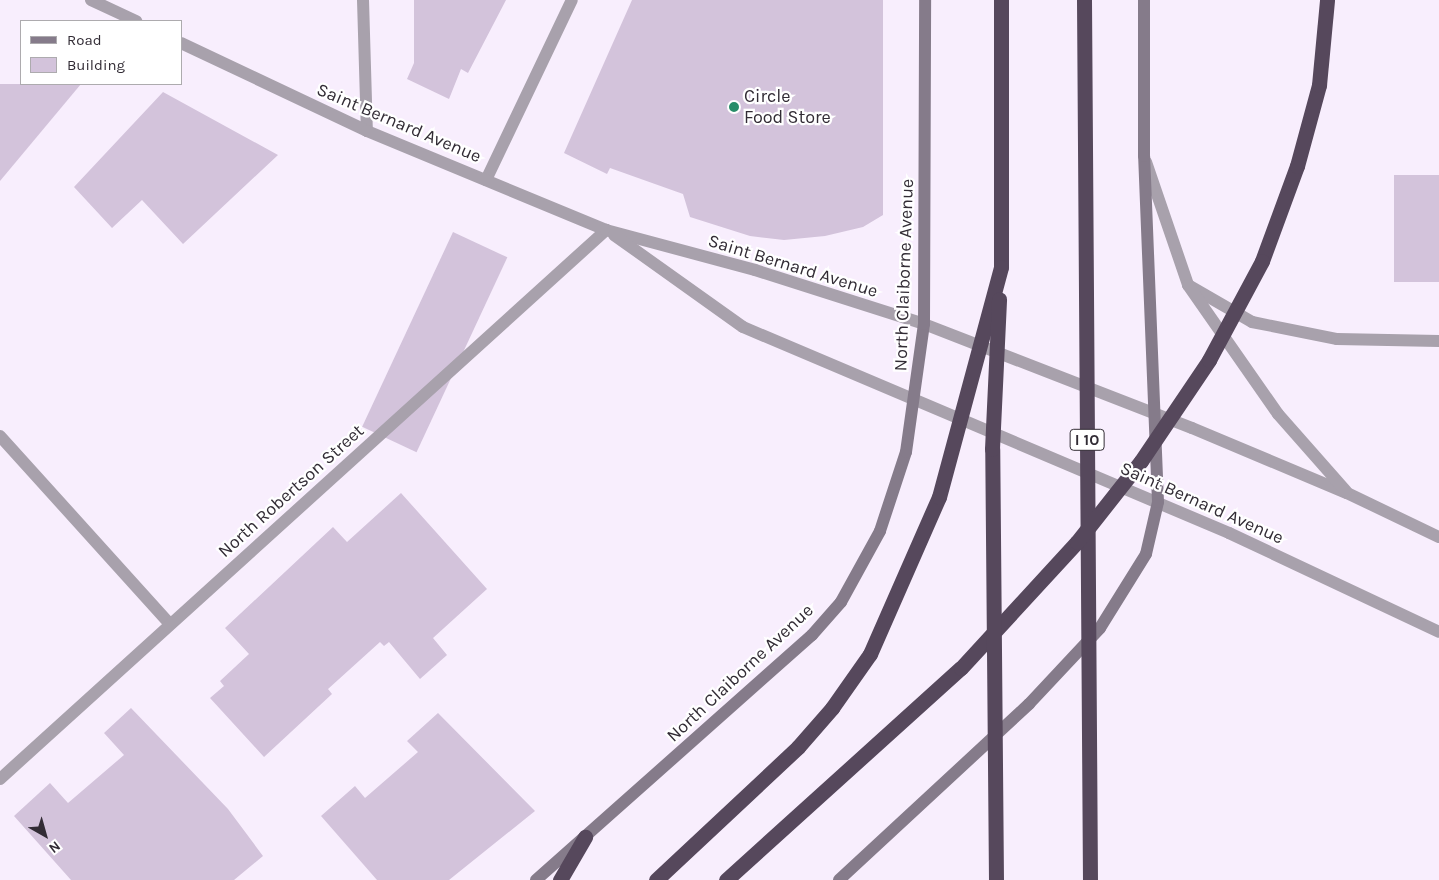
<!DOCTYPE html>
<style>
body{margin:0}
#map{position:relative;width:1439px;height:880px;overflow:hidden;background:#f8eefd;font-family:Karla,sans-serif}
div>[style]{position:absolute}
.building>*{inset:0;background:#d3c3db;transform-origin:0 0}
.service>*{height:12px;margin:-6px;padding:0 6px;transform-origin:6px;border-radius:6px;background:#a8a1ac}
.minor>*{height:12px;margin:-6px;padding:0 6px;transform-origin:6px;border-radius:6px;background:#a8a1ac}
.tertiary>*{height:12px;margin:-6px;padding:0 6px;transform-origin:6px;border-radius:6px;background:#a8a1ac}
.secondary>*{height:12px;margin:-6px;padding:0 6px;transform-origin:6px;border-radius:6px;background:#857b8a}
.motorway>*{height:15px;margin:-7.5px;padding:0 7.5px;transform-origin:7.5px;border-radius:7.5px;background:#56485c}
.motorway-bridge>*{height:15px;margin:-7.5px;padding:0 7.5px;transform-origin:7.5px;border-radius:7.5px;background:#56485c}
.dots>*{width:14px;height:14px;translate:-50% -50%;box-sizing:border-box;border:2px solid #fff;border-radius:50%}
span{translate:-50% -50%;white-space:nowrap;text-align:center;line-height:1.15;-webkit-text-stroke:4.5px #fff;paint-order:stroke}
.shield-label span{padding:1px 4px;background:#fff;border:1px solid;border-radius:4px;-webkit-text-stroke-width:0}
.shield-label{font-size:16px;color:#322c35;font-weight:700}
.poi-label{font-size:18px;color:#322c35}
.left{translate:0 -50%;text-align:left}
.street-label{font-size:18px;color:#322c35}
.legend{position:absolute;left:20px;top:20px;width:162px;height:65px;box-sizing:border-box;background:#fff;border:1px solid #adabae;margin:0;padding:6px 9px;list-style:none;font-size:15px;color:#322c35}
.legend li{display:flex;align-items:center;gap:10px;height:25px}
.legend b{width:25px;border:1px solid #adabae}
.north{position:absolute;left:20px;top:810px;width:50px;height:50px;-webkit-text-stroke:4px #fff;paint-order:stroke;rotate:142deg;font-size:14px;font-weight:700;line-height:20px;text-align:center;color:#322c35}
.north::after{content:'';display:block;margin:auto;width:18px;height:22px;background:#322c35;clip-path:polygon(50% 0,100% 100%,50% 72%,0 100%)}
</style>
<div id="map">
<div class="building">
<i style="clip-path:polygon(414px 0,506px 0,468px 73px,461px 69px,449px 99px,407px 79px,414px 63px)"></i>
<i style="clip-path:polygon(632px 0,883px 0,883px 215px,863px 227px,825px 236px,784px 240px,750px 236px,690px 217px,683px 194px,610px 168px,607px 174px,564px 153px)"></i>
<i style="clip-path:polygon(0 84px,81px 84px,0 181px)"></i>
<i style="clip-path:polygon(163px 92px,278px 155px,183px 244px,142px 200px,112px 228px,74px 187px)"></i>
<i style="left:1394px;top:175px;width:45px;height:107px"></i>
<i style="left:453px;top:232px;width:60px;height:215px;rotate:25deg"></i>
<i style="clip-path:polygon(401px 493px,487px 589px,433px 638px,447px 655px,420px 679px,389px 642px,384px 646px,380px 642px,328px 689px,332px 694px,264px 757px,210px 698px,224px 686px,220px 681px,249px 654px,225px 628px,333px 527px,347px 542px)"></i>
<i style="clip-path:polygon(131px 708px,228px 809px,263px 856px,234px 880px,71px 880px,14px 816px,50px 783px,68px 803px,124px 755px,104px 733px)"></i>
<i style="clip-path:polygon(438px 713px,535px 811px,449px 880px,377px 880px,321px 816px,355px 786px,365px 798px,418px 752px,407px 741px)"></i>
</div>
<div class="service">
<i style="left:486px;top:180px;width:199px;rotate:-64.5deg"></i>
<i style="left:0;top:436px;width:253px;rotate:47.9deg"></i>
</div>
<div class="minor">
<i style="left:363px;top:0;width:131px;rotate:88.3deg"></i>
<i style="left:1188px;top:285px;width:74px;rotate:30deg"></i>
<i style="left:1252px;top:322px;width:87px;rotate:11.3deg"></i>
<i style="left:1337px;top:339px;width:102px;rotate:1.1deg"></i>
<i style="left:0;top:779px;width:818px;rotate:-42.17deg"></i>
</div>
<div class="tertiary">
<i style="left:91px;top:0;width:50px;rotate:25deg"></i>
<i style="left:181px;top:43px;width:206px;rotate:25.3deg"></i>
<i style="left:367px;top:131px;width:259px;rotate:22.5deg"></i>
<i style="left:606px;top:230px;width:154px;rotate:15deg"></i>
<i style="left:755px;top:270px;width:177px;rotate:17.7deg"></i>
<i style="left:924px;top:324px;width:287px;rotate:21.2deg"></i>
<i style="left:1192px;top:428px;width:168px;rotate:22.8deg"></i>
<i style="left:1347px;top:493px;width:102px;rotate:25.6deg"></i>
<i style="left:1146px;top:162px;width:130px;rotate:71.1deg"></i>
<i style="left:1188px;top:285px;width:157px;rotate:55.1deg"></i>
<i style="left:1278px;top:414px;width:103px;rotate:48.6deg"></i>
<i style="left:614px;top:235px;width:158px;rotate:35.5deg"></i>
<i style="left:743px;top:327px;width:528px;rotate:22.97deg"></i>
<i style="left:1229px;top:533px;width:232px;rotate:25.2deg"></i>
</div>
<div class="secondary">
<i style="left:536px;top:880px;width:369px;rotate:-41.6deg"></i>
<i style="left:812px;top:635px;width:44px;rotate:-48.7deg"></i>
<i style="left:841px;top:602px;width:81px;rotate:-61.2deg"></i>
<i style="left:880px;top:531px;width:83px;rotate:-71.8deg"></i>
<i style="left:906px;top:452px;width:129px;rotate:-82deg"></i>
<i style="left:924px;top:324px;width:324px;rotate:-89.8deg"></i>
<i style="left:839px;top:880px;width:259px;rotate:-42.8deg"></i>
<i style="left:1029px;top:704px;width:104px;rotate:-46.9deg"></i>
<i style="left:1100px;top:628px;width:87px;rotate:-58.1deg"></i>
<i style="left:1146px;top:554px;width:53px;rotate:-77deg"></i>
<i style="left:1158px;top:502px;width:346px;rotate:-92.3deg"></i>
<i style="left:1144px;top:156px;width:156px;rotate:-90deg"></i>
</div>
<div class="motorway">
<i style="left:1262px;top:261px;width:101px;rotate:-69.8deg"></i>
<i style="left:1297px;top:166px;width:84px;rotate:-74.8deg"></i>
<i style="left:1319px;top:85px;width:85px;rotate:-84.6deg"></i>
<i style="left:1001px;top:267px;width:267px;rotate:-90deg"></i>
<i style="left:560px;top:880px;width:50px;rotate:-59.8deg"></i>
</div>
<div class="motorway-bridge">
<i style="left:1084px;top:0;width:880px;rotate:89.61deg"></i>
<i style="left:656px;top:880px;width:195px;rotate:-43.1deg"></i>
<i style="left:798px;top:747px;width:52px;rotate:-48.9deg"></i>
<i style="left:832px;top:708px;width:66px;rotate:-54.9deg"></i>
<i style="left:870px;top:654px;width:171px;rotate:-66.3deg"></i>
<i style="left:939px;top:497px;width:238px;rotate:-74.9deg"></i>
<i style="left:726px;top:880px;width:316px;rotate:-42.1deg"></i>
<i style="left:961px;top:668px;width:171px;rotate:-47.4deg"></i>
<i style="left:1077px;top:542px;width:103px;rotate:-51.7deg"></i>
<i style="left:1141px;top:461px;width:122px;rotate:-56deg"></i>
<i style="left:1209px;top:360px;width:112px;rotate:-61.8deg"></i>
<i style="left:996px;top:880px;width:431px;rotate:-90.5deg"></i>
<i style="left:992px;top:449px;width:150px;rotate:-87.3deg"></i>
</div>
<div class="dots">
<i style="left:734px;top:107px;background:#278d69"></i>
</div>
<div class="shield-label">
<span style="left:1087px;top:440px">I 10</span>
</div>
<div class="poi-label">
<span class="left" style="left:744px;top:107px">Circle<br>Food Store</span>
</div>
<div class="street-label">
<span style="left:399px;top:123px;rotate:23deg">Saint Bernard Avenue</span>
<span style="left:793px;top:266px;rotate:17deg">Saint Bernard Avenue</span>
<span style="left:904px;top:275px;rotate:-88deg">North Claiborne Avenue</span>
<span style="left:291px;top:491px;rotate:-42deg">North Robertson Street</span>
<span style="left:1202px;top:503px;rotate:24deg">Saint Bernard Avenue</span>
<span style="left:740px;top:673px;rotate:-43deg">North Claiborne Avenue</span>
</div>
<ul class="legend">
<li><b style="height:6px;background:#857b8a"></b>Road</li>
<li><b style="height:14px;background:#d3c3db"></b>Building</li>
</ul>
<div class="north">N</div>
</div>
